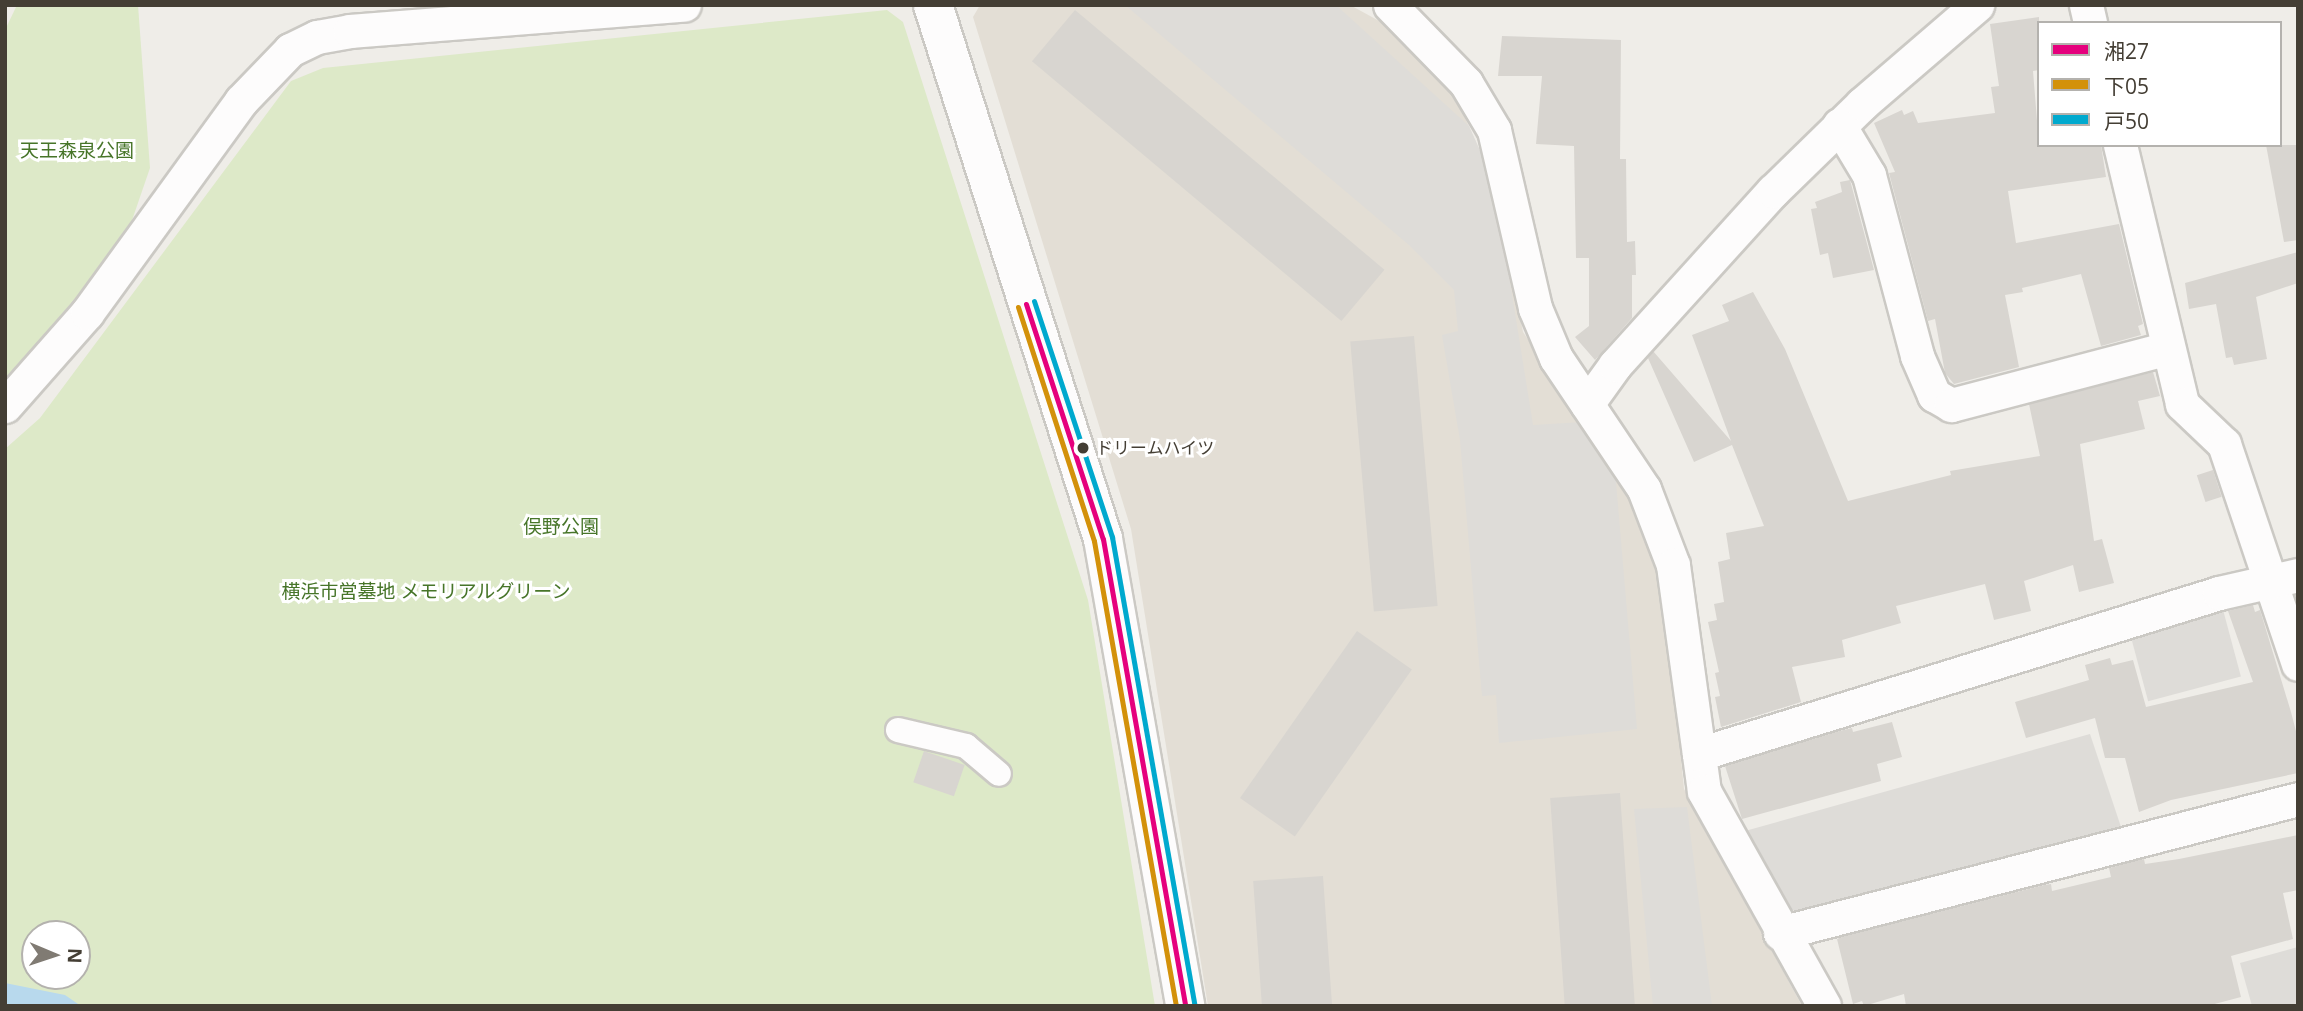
<!DOCTYPE html>
<meta charset="utf-8">
<style>
body{margin:0}
#map{position:relative;width:2303px;height:1011px;overflow:hidden;background:#efede8;font-family:"Open Sans","Noto Sans JP",sans-serif}
div>[style]{position:absolute}
.residential>*{inset:0;background:#e3ded5}
.green>*{inset:0;background:#dde9c8}
.parking>*{inset:0;background:#dedcd8;transform-origin:0 0}
.water>*{inset:0;background:#b8d9ed}
.building>*{inset:0;background:#d8d5d0;transform-origin:0 0}
.roads{filter:drop-shadow(2px 0 #cbc9c4) drop-shadow(-2px 0 #cbc9c4) drop-shadow(0 2px #cbc9c4) drop-shadow(0 -2px #cbc9c4)}
.pedestrian>*{height:24px;margin:-12px;padding:0 12px;transform-origin:12px;border-radius:12px;background:#fdfcfc}
.minor>*{height:33px;margin:-16.5px;padding:0 16.5px;transform-origin:16.5px;border-radius:16.5px;background:#fdfcfc}
.tertiary>*{height:38px;margin:-19px;padding:0 19px;transform-origin:19px;border-radius:19px;background:#fdfcfc}
.bus-1>*{height:5px;margin:-2.5px;padding:0 2.5px;transform-origin:2.5px;border-radius:2.5px;background:#e5007d}
.bus-2>*{height:5px;margin:-2.5px;padding:0 2.5px;transform-origin:2.5px;border-radius:2.5px;background:#d3910a}
.bus-3>*{height:5px;margin:-2.5px;padding:0 2.5px;transform-origin:2.5px;border-radius:2.5px;background:#00a9ce}
.dots>*{width:19px;height:19px;translate:-50% -50%;box-sizing:border-box;border:4px solid #fff;border-radius:50%}
span{translate:-50% -50%;white-space:nowrap;text-align:center;line-height:1.15;-webkit-text-stroke:6px #fff;paint-order:stroke}
.bus-label{font-size:17px;color:#443e34}
.left{translate:0 -50%;text-align:left}
.park-label{font-size:19px;color:#477529}
.frame{position:absolute;inset:0;border:7px solid #443e34;pointer-events:none}
.legend{position:absolute;left:2037px;top:21px;width:245px;height:126px;box-sizing:border-box;background:#fff;border:2px solid #b4b2ae;margin:0;padding:9px 12px;list-style:none;font-size:21px;color:#443e34}
.legend li{display:flex;align-items:center;gap:14px;height:35px}
.legend b{width:35px;border:2px solid #b4b2ae}
.north{position:absolute;left:21px;top:920px;width:70px;height:70px;box-sizing:border-box;background:#fff;border:2px solid #b4b2ae;border-radius:50%;rotate:92deg;font-size:19px;font-weight:700;line-height:28px;text-align:center;color:#443e34}
.north::after{content:'';display:block;margin:auto;width:24px;height:32px;background:#807b73;clip-path:polygon(50% 0,100% 100%,50% 72%,0 100%)}
</style>
<div id="map">
<div class="residential">
<i style="clip-path:polygon(980px 5px,1350px 5px,1392px 28px,1456px 98px,1494px 182px,1523px 332px,1632px 495px,1662px 569px,1684px 789px,1802px 1006px,1208px 1006px,1131px 529px,973px 17px)"></i>
</div>
<div class="green">
<i style="clip-path:polygon(17px 5px,138px 5px,150px 168px,118px 261px,5px 397px,5px 30px)"></i>
<i style="clip-path:polygon(evenodd,887px 10px,903px 22px,1088px 600px,1155px 1006px,5px 1006px,5px 449px,40px 418px,291px 81px,323px 68px,887px 10px,35px 934px,77px 934px,77px 976px,35px 976px,35px 934px)"></i>
</div>
<div class="parking">
<i style="clip-path:polygon(1125px 5px,1336px 5px,1469px 126px,1494px 182px,1533px 425px,1583px 422px,1615px 470px,1637px 729px,1499px 743px,1496px 695px,1482px 696px,1460px 440px,1442px 335px,1458px 331px,1454px 290px,1409px 245px)"></i>
<i style="left:2222px;top:606px;width:73px;height:96px;rotate:75deg"></i>
<i style="clip-path:polygon(2090px 734px,2122px 830px,1802px 914px,1790px 909px,1745px 831px)"></i>
<i style="clip-path:polygon(1687px 807px,1712px 1006px,1653px 1006px,1634px 809px)"></i>
<i style="clip-path:polygon(2298px 947px,2298px 1006px,2252px 1006px,2240px 963px)"></i>
</div>
<div class="water">
<i style="clip-path:polygon(5px 983px,65px 995px,81px 1006px,5px 1006px)"></i>
</div>
<div class="building">
<i style="left:1075px;top:10px;width:404px;height:67px;rotate:40deg"></i>
<i style="clip-path:polygon(2039px 17px,2039px 70px,2033px 71px,2039px 145px,2101px 145px,2106px 177px,2008px 191px,2016px 243px,2119px 224px,2143px 324px,2138px 326px,2141px 335px,2101px 346px,2081px 274px,2022px 288px,2023px 292px,2005px 295px,2019px 367px,1954px 384px,1945px 373px,1935px 319px,1928px 321px,1889px 173px,1895px 172px,1874px 123px,1902px 110px,1904px 115px,1913px 111px,1918px 123px,1995px 113px,1991px 87px,1999px 86px,1990px 24px)"></i>
<i style="clip-path:polygon(1502px 36px,1621px 40px,1620px 159px,1626px 159px,1627px 242px,1635px 241px,1636px 275px,1632px 275px,1632px 318px,1595px 360px,1575px 337px,1589px 326px,1589px 258px,1576px 258px,1574px 146px,1536px 144px,1542px 76px,1498px 76px)"></i>
<i style="clip-path:polygon(2266px 145px,2298px 145px,2298px 240px,2284px 242px)"></i>
<i style="clip-path:polygon(1850px 180px,1874px 270px,1833px 278px,1828px 253px,1820px 255px,1811px 209px,1817px 208px,1815px 202px,1842px 192px,1840px 182px)"></i>
<i style="clip-path:polygon(2298px 252px,2298px 283px,2256px 297px,2267px 359px,2234px 365px,2232px 357px,2226px 358px,2216px 304px,2189px 309px,2185px 283px)"></i>
<i style="clip-path:polygon(1753px 292px,1785px 349px,1848px 501px,1951px 475px,1950px 471px,2040px 456px,2029px 404px,2153px 372px,2160px 396px,2138px 401px,2145px 429px,2080px 444px,2094px 541px,2102px 539px,2114px 583px,2079px 592px,2073px 565px,2024px 581px,2031px 611px,1994px 620px,1985px 584px,1896px 606px,1901px 623px,1842px 640px,1845px 657px,1792px 667px,1801px 702px,1721px 727px,1715px 697px,1720px 696px,1715px 673px,1719px 672px,1708px 622px,1717px 620px,1714px 604px,1724px 602px,1718px 562px,1730px 559px,1726px 533px,1764px 526px,1732px 445px,1694px 462px,1648px 358px,1653px 351px,1731px 441px,1692px 335px,1729px 321px,1722px 305px)"></i>
<i style="left:1414px;top:336px;width:271px;height:64px;rotate:85deg"></i>
<i style="left:2213px;top:470px;width:28px;height:17px;rotate:72deg"></i>
<i style="clip-path:polygon(2253px 605px,2255px 612px,2260px 610px,2291px 712px,2298px 739px,2298px 773px,2171px 800px,2139px 812px,2125px 758px,2105px 758px,2095px 718px,2026px 738px,2015px 702px,2089px 680px,2085px 665px,2110px 658px,2112px 665px,2133px 660px,2146px 707px,2253px 682px,2228px 611px)"></i>
<i style="left:1357px;top:631px;width:67px;height:204px;rotate:35deg"></i>
<i style="clip-path:polygon(1892px 722px,1902px 757px,1877px 764px,1881px 781px,1742px 819px,1725px 766px,1839px 731px,1852px 728px,1853px 732px)"></i>
<i style="left:924px;top:751px;width:43px;height:33px;rotate:19deg"></i>
<i style="left:1620px;top:793px;width:213px;height:70px;rotate:86deg"></i>
<i style="clip-path:polygon(2298px 835px,2298px 890px,2283px 893px,2293px 939px,2231px 956px,2241px 997px,2207px 1006px,1906px 1006px,1904px 994px,1864px 1006px,1862px 1001px,1853px 1004px,1837px 939px,1844px 936px,2044px 885px,2051px 884px,2052px 891px,2111px 877px,2109px 868px,2138px 860px,2144px 859px,2145px 864px,2179px 859px)"></i>
<i style="left:1323px;top:876px;width:130px;height:70px;rotate:86deg"></i>
</div>
<div class="roads">
<div class="pedestrian">
<i style="left:898px;top:730px;width:70px;rotate:13.2deg"></i>
<i style="left:966px;top:746px;width:43px;rotate:40.3deg"></i>
</div>
<div class="minor">
<i style="left:1390px;top:5px;width:109px;rotate:45.7deg"></i>
<i style="left:1466px;top:83px;width:55px;rotate:59.2deg"></i>
<i style="left:1494px;top:130px;width:183px;rotate:77deg"></i>
<i style="left:1535px;top:308px;width:54px;rotate:67.2deg"></i>
<i style="left:1556px;top:358px;width:158px;rotate:56.1deg"></i>
<i style="left:1644px;top:489px;width:81px;rotate:69.1deg"></i>
<i style="left:1673px;top:565px;width:228px;rotate:82.2deg"></i>
<i style="left:1704px;top:791px;width:246px;rotate:60.8deg"></i>
<i style="left:2086px;top:5px;width:18px;rotate:77deg"></i>
<i style="left:1839px;top:125px;width:58px;rotate:59deg"></i>
<i style="left:1869px;top:175px;width:187px;rotate:75.1deg"></i>
<i style="left:1917px;top:356px;width:43px;rotate:66.4deg"></i>
<i style="left:1934px;top:395px;width:20px;rotate:30deg"></i>
<i style="left:1951px;top:405px;width:224px;rotate:-14.7deg"></i>
<i style="left:2120px;top:145px;width:266px;rotate:76.5deg"></i>
<i style="left:2182px;top:404px;width:58px;rotate:43.6deg"></i>
<i style="left:2224px;top:444px;width:232px;rotate:71.4deg"></i>
<i style="left:1587px;top:404px;width:48px;rotate:-54.3deg"></i>
<i style="left:1615px;top:365px;width:235px;rotate:-47.8deg"></i>
<i style="left:1773px;top:191px;width:124px;rotate:-44.3deg"></i>
<i style="left:1862px;top:104px;width:152px;rotate:-40.7deg"></i>
<i style="left:5px;top:406px;width:124px;rotate:-48.6deg"></i>
<i style="left:87px;top:313px;width:262px;rotate:-54deg"></i>
<i style="left:241px;top:101px;width:71px;rotate:-46.1deg"></i>
<i style="left:290px;top:50px;width:30px;rotate:-26deg"></i>
<i style="left:317px;top:37px;width:34px;rotate:-10deg"></i>
<i style="left:350px;top:31px;width:335px;rotate:-4.5deg"></i>
<i style="left:1699px;top:754px;width:544px;rotate:-17.2deg"></i>
<i style="left:2219px;top:593px;width:81px;rotate:-12.8deg"></i>
<i style="left:1780px;top:933px;width:535px;rotate:-14.5deg"></i>
</div>
<div class="tertiary">
<i style="left:933px;top:5px;width:560px;rotate:72.34deg"></i>
<i style="left:1103px;top:539px;width:474px;rotate:80deg"></i>
</div>
</div>
<div class="bus-1">
<i style="left:1026px;top:304px;width:247px;rotate:71.9deg"></i>
<i style="left:1103px;top:539px;width:474px;rotate:80deg"></i>
</div>
<div class="bus-2">
<i style="left:1018px;top:307px;width:246px;rotate:72deg"></i>
<i style="left:1094px;top:541px;width:472px;rotate:80deg"></i>
</div>
<div class="bus-3">
<i style="left:1034px;top:301px;width:249px;rotate:71.7deg"></i>
<i style="left:1112px;top:537px;width:474px;rotate:80deg"></i>
</div>
<div class="dots">
<i style="left:1083px;top:448px;background:#443e34"></i>
</div>
<div class="bus-label">
<span class="left" style="left:1096px;top:448px">ドリームハイツ</span>
</div>
<div class="park-label">
<span style="left:77px;top:151px">天王森泉公園</span>
<span style="left:561px;top:527px">俣野公園</span>
<span style="left:426px;top:592px">横浜市営墓地 メモリアルグリーン</span>
</div>
<div class="frame"></div>
<ul class="legend">
<li><b style="height:9px;background:#e5007d"></b>湘27</li>
<li><b style="height:9px;background:#d3910a"></b>下05</li>
<li><b style="height:9px;background:#00a9ce"></b>戸50</li>
</ul>
<div class="north">N</div>
</div>
